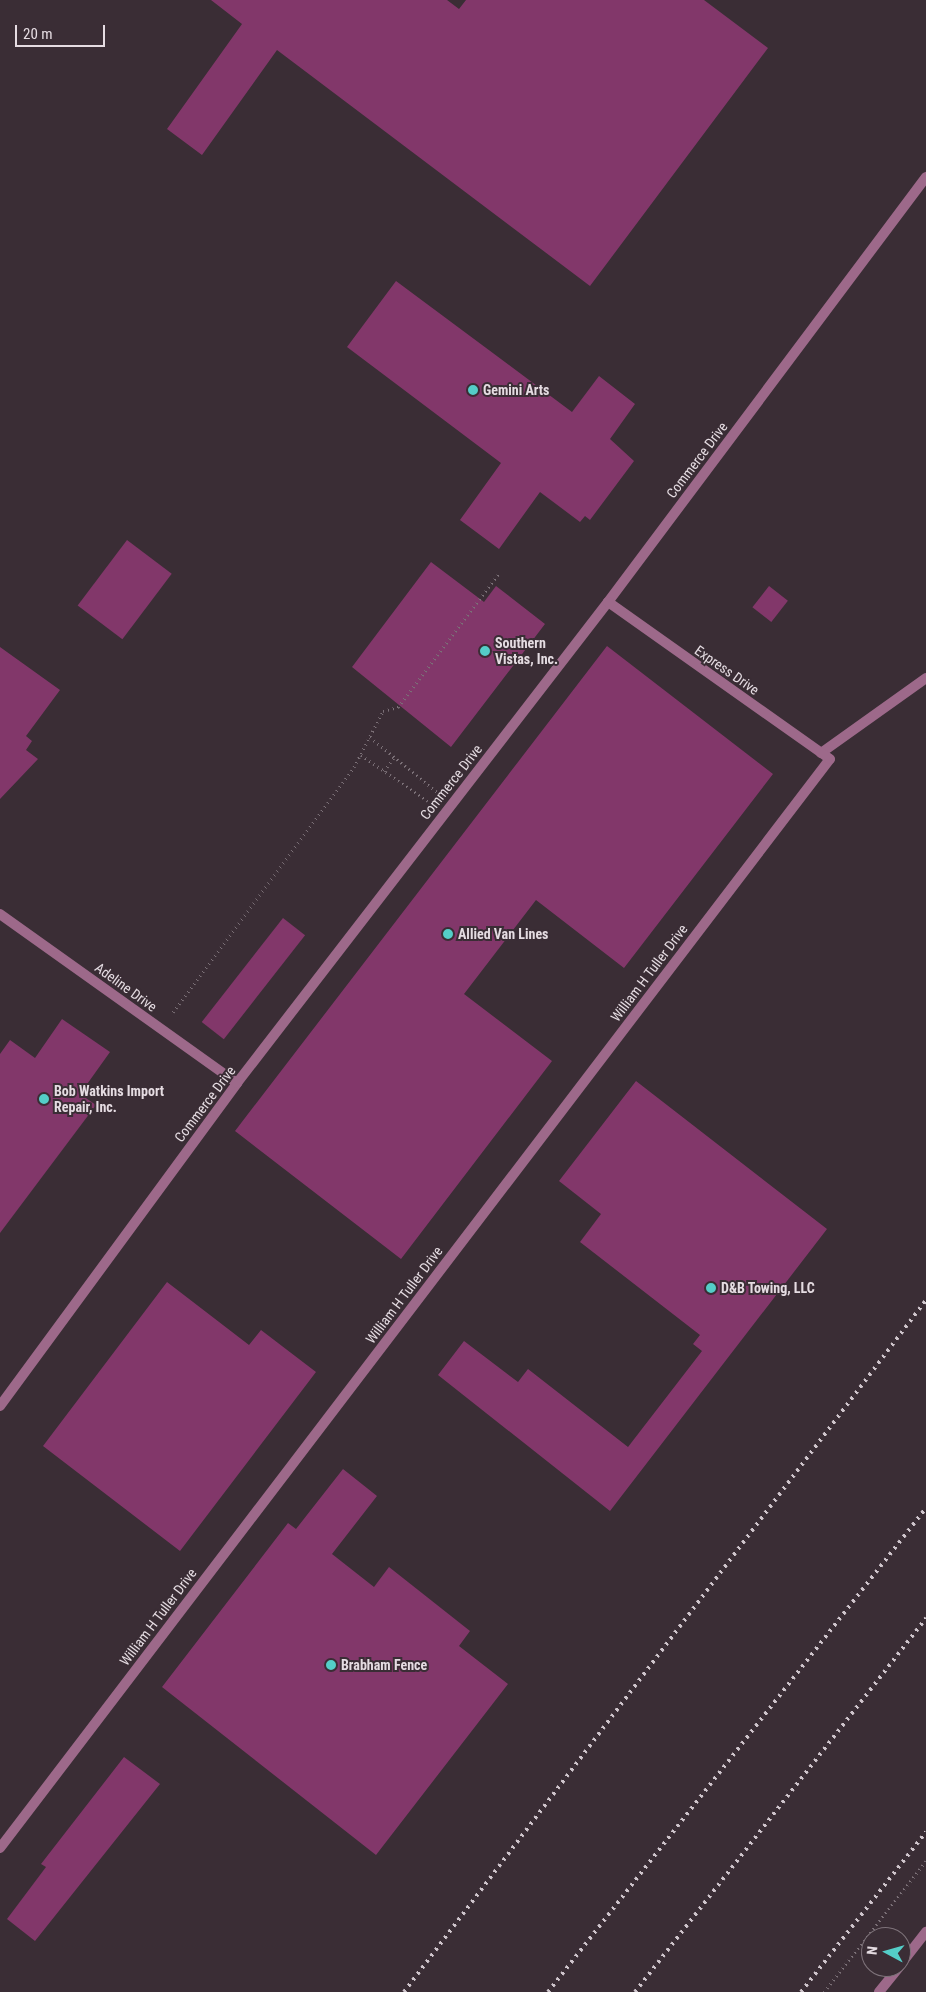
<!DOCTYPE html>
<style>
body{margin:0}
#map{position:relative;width:926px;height:1992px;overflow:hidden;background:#3a2d35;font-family:"Roboto Condensed",sans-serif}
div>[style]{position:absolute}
.building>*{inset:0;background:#82376a;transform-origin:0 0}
.path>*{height:3px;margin-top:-1.5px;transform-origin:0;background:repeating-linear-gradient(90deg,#7b7077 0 1px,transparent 0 5px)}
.lane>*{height:10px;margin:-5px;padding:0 5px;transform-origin:5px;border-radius:5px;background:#9d698a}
.street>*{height:10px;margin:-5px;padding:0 5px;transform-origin:5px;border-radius:5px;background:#9d698a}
.rail>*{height:4px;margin-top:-2px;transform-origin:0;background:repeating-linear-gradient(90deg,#cfc5cc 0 2.5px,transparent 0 7.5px)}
.dots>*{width:14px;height:14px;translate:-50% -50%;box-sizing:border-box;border:2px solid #3a2d35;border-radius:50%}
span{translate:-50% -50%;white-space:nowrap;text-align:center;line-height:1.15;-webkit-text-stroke:4px #3a2d35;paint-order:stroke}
.poi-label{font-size:14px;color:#e5dce2;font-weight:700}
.left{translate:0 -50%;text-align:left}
.street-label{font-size:14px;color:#e5dce2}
.north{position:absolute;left:861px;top:1927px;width:50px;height:50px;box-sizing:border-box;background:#3a2d35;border:1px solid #7e737a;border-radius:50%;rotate:276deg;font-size:14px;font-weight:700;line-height:20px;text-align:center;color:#e5dce2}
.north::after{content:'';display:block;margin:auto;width:18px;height:22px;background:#54cdc8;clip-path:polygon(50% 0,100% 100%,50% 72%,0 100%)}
.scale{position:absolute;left:15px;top:25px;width:90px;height:22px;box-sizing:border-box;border:2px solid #e5dce2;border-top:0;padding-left:6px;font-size:15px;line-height:18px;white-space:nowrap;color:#e5dce2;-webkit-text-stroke:4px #3a2d35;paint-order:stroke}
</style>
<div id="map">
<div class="building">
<i style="clip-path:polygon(211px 0,447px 0,459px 9px,466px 0,704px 0,768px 48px,590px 286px,277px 50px,202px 155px,167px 129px,242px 24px)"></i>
<i style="clip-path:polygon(396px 281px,572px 412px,599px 376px,635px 404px,610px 439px,634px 461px,590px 520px,585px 516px,580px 522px,540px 492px,499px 549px,460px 520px,501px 463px,347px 347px)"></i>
<i style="left:127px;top:540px;width:56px;height:82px;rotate:37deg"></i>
<i style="clip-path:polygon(431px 562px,484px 602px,496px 586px,545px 624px,451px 747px,352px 667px)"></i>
<i style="left:769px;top:586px;width:24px;height:27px;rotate:38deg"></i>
<i style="clip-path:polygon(607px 646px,773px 774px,624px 968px,536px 900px,464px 994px,552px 1061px,401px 1259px,235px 1131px)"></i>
<i style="clip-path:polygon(0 647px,60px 690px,26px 736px,32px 741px,26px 750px,38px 759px,0 799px)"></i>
<i style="left:283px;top:918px;width:28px;height:132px;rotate:38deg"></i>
<i style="clip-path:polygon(62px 1019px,110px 1052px,80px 1094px,96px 1105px,0 1233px,0 1054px,10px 1040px,35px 1058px)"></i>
<i style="clip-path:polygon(636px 1081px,827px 1229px,610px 1511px,438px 1375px,464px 1341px,518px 1382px,528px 1369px,628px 1447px,702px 1351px,693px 1344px,700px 1335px,580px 1242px,601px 1214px,559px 1181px)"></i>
<i style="clip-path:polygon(167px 1282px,249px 1345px,261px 1330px,316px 1372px,180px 1551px,43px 1446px)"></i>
<i style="clip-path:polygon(343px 1469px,377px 1496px,332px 1554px,374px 1587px,389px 1567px,470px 1631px,459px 1646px,508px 1684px,376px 1855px,162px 1687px,288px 1523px,296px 1529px)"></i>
<i style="clip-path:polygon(124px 1757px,160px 1784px,35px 1941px,7px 1919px,46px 1867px,41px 1864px)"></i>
</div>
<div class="path">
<i style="left:370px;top:737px;width:87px;rotate:39.4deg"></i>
<i style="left:361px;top:755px;width:81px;rotate:34.5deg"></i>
<i style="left:384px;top:771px;width:17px;rotate:-54deg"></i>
<i style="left:173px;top:1012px;width:305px;rotate:-53.5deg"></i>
<i style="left:354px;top:767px;width:63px;rotate:-62.6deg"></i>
<i style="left:383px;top:711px;width:16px;rotate:-15deg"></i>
<i style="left:398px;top:707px;width:169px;rotate:-52.9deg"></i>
<i style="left:824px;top:1992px;width:166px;rotate:-52.1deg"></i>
</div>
<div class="lane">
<i style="left:821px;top:753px;width:129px;rotate:-35.5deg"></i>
</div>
<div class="street">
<i style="left:0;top:914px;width:291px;rotate:35.5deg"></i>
<i style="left:0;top:1406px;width:401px;rotate:-53.7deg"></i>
<i style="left:237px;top:1083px;width:607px;rotate:-52.36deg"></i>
<i style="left:608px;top:602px;width:531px;rotate:-53.19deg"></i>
<i style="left:0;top:1848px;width:1369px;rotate:-52.69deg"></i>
<i style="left:830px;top:759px;width:272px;rotate:-144.7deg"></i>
<i style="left:901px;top:1964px;width:41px;rotate:-52deg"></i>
<i style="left:879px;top:1992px;width:32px;rotate:-51deg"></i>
</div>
<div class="rail">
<i style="left:404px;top:1992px;width:867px;rotate:-52.97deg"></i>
<i style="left:548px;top:1992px;width:614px;rotate:-52.01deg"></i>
<i style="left:635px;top:1992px;width:474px;rotate:-52.1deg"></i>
<i style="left:801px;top:1992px;width:203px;rotate:-52deg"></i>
</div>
<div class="dots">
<i style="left:473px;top:390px;background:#54cdc8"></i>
<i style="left:485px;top:651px;background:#54cdc8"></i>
<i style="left:448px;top:934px;background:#54cdc8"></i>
<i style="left:44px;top:1099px;background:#54cdc8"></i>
<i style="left:711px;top:1288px;background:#54cdc8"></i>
<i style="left:331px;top:1665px;background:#54cdc8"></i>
</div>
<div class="poi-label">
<span class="left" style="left:483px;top:390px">Gemini Arts</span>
<span class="left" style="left:495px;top:651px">Southern<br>Vistas, Inc.</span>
<span class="left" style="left:458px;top:934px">Allied Van Lines</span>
<span class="left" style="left:54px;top:1099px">Bob Watkins Import<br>Repair, Inc.</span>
<span class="left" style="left:721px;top:1288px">D&amp;B Towing, LLC</span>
<span class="left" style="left:341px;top:1665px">Brabham Fence</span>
</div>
<div class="street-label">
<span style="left:697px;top:460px;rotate:-53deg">Commerce Drive</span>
<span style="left:727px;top:670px;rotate:35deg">Express Drive</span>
<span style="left:451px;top:782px;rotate:-52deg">Commerce Drive</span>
<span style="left:649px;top:973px;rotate:-53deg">William H Tuller Drive</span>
<span style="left:126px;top:987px;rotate:36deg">Adeline Drive</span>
<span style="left:205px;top:1104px;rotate:-53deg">Commerce Drive</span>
<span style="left:404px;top:1295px;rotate:-53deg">William H Tuller Drive</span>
<span style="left:158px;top:1617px;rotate:-53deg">William H Tuller Drive</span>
</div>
<div class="north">N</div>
<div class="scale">20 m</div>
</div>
